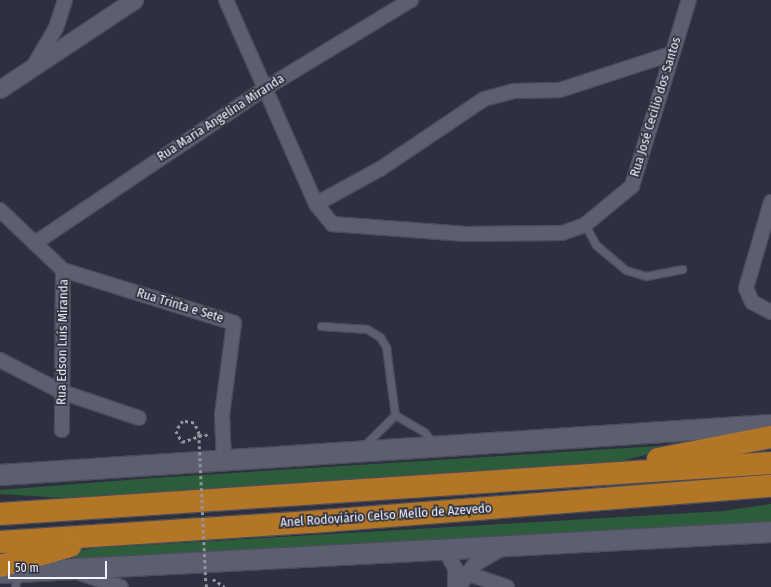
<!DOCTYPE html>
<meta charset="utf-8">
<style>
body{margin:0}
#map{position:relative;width:771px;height:587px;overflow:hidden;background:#2e303f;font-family:"Fira Sans Condensed",sans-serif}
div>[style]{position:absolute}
.green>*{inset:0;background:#2b5d3b}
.path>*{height:2.5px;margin-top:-1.25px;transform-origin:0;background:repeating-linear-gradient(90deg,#9294a0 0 3px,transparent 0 6px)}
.roads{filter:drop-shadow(1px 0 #4b4d59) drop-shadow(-1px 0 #4b4d59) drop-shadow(0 1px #4b4d59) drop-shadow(0 -1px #4b4d59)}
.service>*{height:7px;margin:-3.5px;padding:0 3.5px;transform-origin:3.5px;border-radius:3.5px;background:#5c5f6f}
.minor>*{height:14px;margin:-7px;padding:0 7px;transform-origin:7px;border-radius:7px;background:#5c5f6f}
.tertiary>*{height:17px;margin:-8.5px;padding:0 8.5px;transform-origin:8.5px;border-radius:8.5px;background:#5c5f6f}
.secondary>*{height:20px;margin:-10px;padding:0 10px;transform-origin:10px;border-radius:10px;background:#5c5f6f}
.motorway>*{height:22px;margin:-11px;padding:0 11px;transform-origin:11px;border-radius:11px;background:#b37626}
.path-bridge>*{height:2.5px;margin-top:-1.25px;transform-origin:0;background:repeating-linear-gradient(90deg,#9294a0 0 3px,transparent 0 6px)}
span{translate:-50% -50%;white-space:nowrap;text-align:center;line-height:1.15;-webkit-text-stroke:3.5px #2e303f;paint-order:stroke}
.street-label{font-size:13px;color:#f1f3fd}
.scale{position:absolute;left:8px;top:561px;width:99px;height:18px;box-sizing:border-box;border:2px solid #f1f3fd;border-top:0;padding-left:5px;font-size:12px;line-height:14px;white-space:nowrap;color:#f1f3fd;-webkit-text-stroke:3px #2e303f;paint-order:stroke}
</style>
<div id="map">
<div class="green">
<i style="clip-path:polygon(690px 444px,588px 469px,80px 499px,0 494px,0 490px,153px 478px)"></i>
<i style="clip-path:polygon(771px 504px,771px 525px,19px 565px,93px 548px,723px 511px)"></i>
</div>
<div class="path">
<i style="left:199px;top:434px;width:12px;rotate:-114deg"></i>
<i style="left:194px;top:423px;width:11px;rotate:-170deg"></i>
<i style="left:183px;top:421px;width:12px;rotate:125deg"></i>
<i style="left:176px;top:431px;width:13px;rotate:61deg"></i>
<i style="left:182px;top:442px;width:24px;rotate:-19deg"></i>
<i style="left:205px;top:434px;width:6px;rotate:39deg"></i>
<i style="left:213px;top:579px;width:14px;rotate:34deg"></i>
<i style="left:206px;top:584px;width:3px;rotate:72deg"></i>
</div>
<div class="roads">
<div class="service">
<i style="left:585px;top:225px;width:23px;rotate:61deg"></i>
<i style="left:596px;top:245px;width:39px;rotate:40deg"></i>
<i style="left:626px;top:270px;width:21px;rotate:17deg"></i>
<i style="left:646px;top:276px;width:37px;rotate:-11deg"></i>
<i style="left:321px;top:326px;width:46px;rotate:3.7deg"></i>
<i style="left:367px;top:329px;width:15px;rotate:32deg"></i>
<i style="left:380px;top:337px;width:12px;rotate:59deg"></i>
<i style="left:386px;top:347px;width:69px;rotate:82.5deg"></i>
<i style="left:395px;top:415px;width:45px;rotate:135deg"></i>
<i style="left:395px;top:415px;width:34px;rotate:30deg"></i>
<i style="left:424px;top:432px;width:16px;rotate:50deg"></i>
<i style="left:15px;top:587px;width:13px;rotate:-77deg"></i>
</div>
<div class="minor">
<i style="left:226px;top:0;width:223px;rotate:66.2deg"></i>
<i style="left:316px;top:204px;width:26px;rotate:51deg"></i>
<i style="left:332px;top:224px;width:134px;rotate:4.3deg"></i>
<i style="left:466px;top:234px;width:96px;rotate:-0.6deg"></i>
<i style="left:562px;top:233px;width:24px;rotate:-19deg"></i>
<i style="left:585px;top:225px;width:61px;rotate:-39.7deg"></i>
<i style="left:632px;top:186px;width:195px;rotate:-73deg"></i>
<i style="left:33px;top:67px;width:45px;rotate:-59.5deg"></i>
<i style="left:56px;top:28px;width:29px;rotate:-72deg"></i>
<i style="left:771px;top:202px;width:90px;rotate:106.2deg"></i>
<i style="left:746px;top:288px;width:15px;rotate:67deg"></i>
<i style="left:752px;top:302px;width:21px;rotate:28deg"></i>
<i style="left:316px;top:204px;width:73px;rotate:-28.7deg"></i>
<i style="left:380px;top:169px;width:125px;rotate:-33.9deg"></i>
<i style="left:484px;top:99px;width:31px;rotate:-15deg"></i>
<i style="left:514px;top:91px;width:46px;rotate:-1.2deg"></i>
<i style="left:560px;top:90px;width:117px;rotate:-18deg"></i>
<i style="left:0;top:210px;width:87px;rotate:43.6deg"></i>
<i style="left:63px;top:270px;width:160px;rotate:90.4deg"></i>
<i style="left:35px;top:243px;width:276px;rotate:-33.9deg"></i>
<i style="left:264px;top:89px;width:172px;rotate:-31.2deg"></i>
<i style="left:63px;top:270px;width:179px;rotate:17.2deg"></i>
<i style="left:234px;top:323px;width:93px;rotate:97.4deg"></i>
<i style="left:222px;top:415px;width:45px;rotate:87.5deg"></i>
<i style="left:0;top:360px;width:70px;rotate:27.3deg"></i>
<i style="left:62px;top:392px;width:81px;rotate:18.7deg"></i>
<i style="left:445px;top:550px;width:21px;rotate:61deg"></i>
<i style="left:455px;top:568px;width:19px;rotate:90deg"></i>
<i style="left:77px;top:572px;width:46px;rotate:18.8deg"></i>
<i style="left:466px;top:573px;width:43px;rotate:18.9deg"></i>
<i style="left:459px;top:587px;width:27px;rotate:-56deg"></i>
<i style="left:474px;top:565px;width:33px;rotate:-31deg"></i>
</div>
<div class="tertiary">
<i style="left:0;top:89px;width:161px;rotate:-33.6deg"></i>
</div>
<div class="secondary">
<i style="left:0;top:475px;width:773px;rotate:-3.71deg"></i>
<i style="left:0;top:573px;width:772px;rotate:-3.04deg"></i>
</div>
<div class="motorway">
<i style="left:658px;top:459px;width:115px;rotate:-11deg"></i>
<i style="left:0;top:514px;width:773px;rotate:-3.78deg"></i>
<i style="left:0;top:542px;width:312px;rotate:-3.7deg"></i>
<i style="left:311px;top:522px;width:461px;rotate:-4.5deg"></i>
<i style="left:0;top:566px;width:73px;rotate:-15.9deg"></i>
</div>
</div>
<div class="path-bridge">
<i style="left:199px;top:434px;width:150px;rotate:87.3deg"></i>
</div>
<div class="street-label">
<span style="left:656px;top:107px;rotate:-73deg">Rua José Cecílio dos Santos</span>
<span style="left:221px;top:118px;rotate:-33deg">Rua Maria Angelina Miranda</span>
<span style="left:180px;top:306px;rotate:17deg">Rua Trinta e Sete</span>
<span style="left:63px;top:342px;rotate:-89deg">Rua Edson Luís Miranda</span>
<span style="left:386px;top:516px;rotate:-4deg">Anel Rodoviário Celso Mello de Azevedo</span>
</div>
<div class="scale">50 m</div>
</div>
